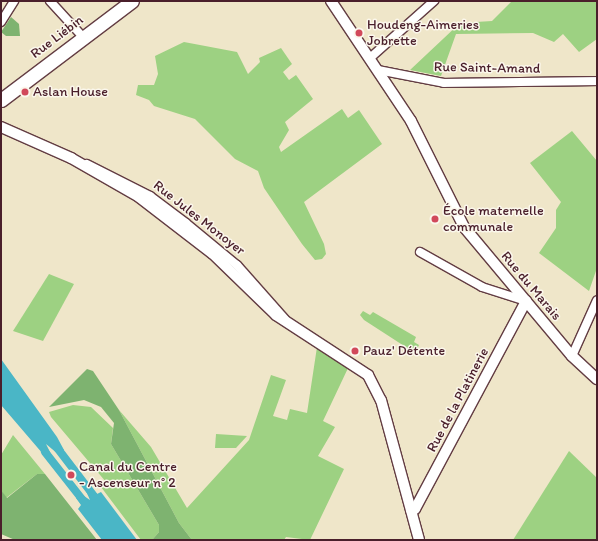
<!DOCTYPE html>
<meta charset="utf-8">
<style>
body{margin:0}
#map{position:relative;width:598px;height:541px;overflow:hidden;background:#efe6c9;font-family:Itim,sans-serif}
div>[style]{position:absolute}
.green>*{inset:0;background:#9dd182}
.forest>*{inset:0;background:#7eb370}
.water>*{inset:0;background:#4ab6c6}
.canal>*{height:8px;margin:-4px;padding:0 4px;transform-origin:4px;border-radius:4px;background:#4ab6c6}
.roads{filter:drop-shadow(1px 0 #633d43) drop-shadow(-1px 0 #633d43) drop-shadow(0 1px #633d43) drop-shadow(0 -1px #633d43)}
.minor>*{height:8px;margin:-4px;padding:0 4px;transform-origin:4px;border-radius:4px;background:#fff}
.tertiary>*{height:10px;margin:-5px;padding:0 5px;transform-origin:5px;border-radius:5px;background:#fff}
.primary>*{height:13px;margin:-6.5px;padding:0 6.5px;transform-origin:6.5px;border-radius:6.5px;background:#fff}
.dots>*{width:11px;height:11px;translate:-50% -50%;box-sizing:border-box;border:2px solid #fbf7ec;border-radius:50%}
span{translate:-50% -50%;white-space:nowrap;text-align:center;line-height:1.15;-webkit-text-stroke:3px #fbf7ec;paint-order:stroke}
.poi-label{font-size:14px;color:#4a1f2b}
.left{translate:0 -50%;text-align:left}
.street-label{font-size:14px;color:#4a1f2b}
.frame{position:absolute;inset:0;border:2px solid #4a1f2b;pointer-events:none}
</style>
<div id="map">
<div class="green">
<i style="clip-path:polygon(512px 1px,597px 1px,597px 39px,579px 52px,563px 34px,554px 42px,533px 33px,456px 34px,441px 76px,410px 70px,460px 23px,492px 21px)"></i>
<i style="clip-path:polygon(184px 42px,237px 52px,248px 74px,260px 62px,259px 58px,281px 48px,292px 64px,283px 72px,289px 80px,296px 75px,313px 99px,285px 122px,289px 130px,279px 147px,281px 152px,342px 109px,348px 118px,359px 110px,382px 144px,304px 202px,324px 244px,326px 254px,322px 259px,315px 260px,302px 244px,264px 188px,258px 171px,235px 159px,195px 119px,154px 106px,149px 100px,136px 95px,138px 85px,154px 85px,158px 74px,155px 56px)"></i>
<i style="clip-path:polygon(572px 131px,597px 161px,597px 268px,589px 291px,539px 253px,556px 228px,556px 210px,561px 202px,530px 163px)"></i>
<i style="clip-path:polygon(49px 274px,74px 284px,43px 341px,13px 331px)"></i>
<i style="clip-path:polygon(363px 311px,370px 315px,373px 312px,416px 337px,414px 342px,419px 345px,415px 353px,364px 320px,360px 315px)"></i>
<i style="clip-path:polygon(317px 347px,349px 366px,323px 421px,335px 427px,318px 456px,344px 469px,310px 540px,286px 537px,284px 540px,192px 540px,179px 523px,119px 410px,151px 447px,187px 508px,249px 440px,271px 375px,286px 380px,273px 416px,287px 420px,290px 409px,307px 413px)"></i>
<i style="clip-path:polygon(73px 405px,91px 407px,113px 428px,111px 444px,159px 525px,159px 532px,152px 540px,141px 540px,101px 487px,106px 482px,51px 417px,49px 412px)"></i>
<i style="clip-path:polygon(216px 434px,247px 436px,236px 448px,215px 448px)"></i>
<i style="clip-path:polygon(13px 435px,45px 474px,37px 474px,6px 498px,1px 490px,1px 455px)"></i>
<i style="clip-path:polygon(569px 451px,597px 478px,597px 540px,513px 540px)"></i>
</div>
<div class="forest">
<i style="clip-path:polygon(11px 17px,19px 24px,20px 36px,6px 36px,1px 32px)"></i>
<i style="clip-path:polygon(87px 369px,93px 371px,119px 410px,179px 523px,192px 540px,152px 540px,159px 532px,159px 525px,111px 444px,114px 423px,101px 407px,84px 400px,49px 407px)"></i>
<i style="clip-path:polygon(37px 474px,45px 474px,97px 540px,15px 540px,1px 534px,1px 490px,7px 498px)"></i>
</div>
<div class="water">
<i style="clip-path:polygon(1px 359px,57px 437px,64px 450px,58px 454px,46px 444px,53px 458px,49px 461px,1px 405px)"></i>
<i style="clip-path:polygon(91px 487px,97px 494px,101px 492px,137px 540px,102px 540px,78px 509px,81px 505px,76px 498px,81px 494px,90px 500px,86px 491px)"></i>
</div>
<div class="canal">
<i style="left:55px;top:445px;width:64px;rotate:52.6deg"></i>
<i style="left:45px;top:452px;width:65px;rotate:51.9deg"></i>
</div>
<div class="roads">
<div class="minor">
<i style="left:50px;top:1px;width:49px;rotate:47.5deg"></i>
<i style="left:1px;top:22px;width:25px;rotate:-58deg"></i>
<i style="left:370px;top:58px;width:86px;rotate:-41.7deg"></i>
<i style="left:378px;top:70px;width:67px;rotate:11.1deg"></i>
<i style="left:444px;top:83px;width:153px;rotate:-0.7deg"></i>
<i style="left:87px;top:164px;width:71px;rotate:26.9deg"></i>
<i style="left:150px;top:196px;width:45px;rotate:36.9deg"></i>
<i style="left:186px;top:223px;width:66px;rotate:39.5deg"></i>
<i style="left:237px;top:265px;width:72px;rotate:48.4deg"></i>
<i style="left:420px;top:252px;width:71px;rotate:29.4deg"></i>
<i style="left:482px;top:287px;width:46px;rotate:17.7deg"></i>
<i style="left:572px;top:356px;width:61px;rotate:-65.9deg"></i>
</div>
<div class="tertiary">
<i style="left:331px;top:1px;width:144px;rotate:56.3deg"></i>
<i style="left:411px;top:121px;width:119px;rotate:63.4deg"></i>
<i style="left:464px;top:227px;width:168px;rotate:50.1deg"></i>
<i style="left:572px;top:356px;width:34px;rotate:43deg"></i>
<i style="left:1px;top:127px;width:77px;rotate:23.9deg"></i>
<i style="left:71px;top:158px;width:78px;rotate:29.8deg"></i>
<i style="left:139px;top:197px;width:93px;rotate:37.6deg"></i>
<i style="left:213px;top:254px;width:88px;rotate:44.1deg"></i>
<i style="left:276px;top:315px;width:110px;rotate:33.1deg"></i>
<i style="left:368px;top:375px;width:28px;rotate:63deg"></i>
<i style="left:381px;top:400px;width:145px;rotate:74.8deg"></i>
<i style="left:411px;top:510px;width:4px;rotate:-14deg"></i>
<i style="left:415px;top:509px;width:236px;rotate:-61.9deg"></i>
</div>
<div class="primary">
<i style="left:1px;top:100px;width:164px;rotate:-37.1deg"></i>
</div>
</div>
<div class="dots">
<i style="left:359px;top:33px;background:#d1495b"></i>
<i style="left:25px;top:92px;background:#d1495b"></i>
<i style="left:435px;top:219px;background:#d1495b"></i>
<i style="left:355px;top:351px;background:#d1495b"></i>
<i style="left:71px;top:475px;background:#d1495b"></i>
</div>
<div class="poi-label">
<span class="left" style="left:367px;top:33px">Houdeng-Aimeries<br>Jobrette</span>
<span class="left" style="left:33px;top:92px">Aslan House</span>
<span class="left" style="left:443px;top:219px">École maternelle<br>communale</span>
<span class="left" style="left:363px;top:351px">Pauz' Détente</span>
<span class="left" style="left:79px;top:475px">Canal du Centre<br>- Ascenseur n° 2</span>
</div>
<div class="street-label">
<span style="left:57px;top:37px;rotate:-37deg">Rue Liébin</span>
<span style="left:487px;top:68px;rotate:1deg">Rue Saint-Amand</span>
<span style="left:199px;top:218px;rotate:38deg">Rue Jules Monoyer</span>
<span style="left:531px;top:286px;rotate:50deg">Rue du Marais</span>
<span style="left:458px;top:400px;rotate:-62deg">Rue de la Platinerie</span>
</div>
<div class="frame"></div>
</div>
